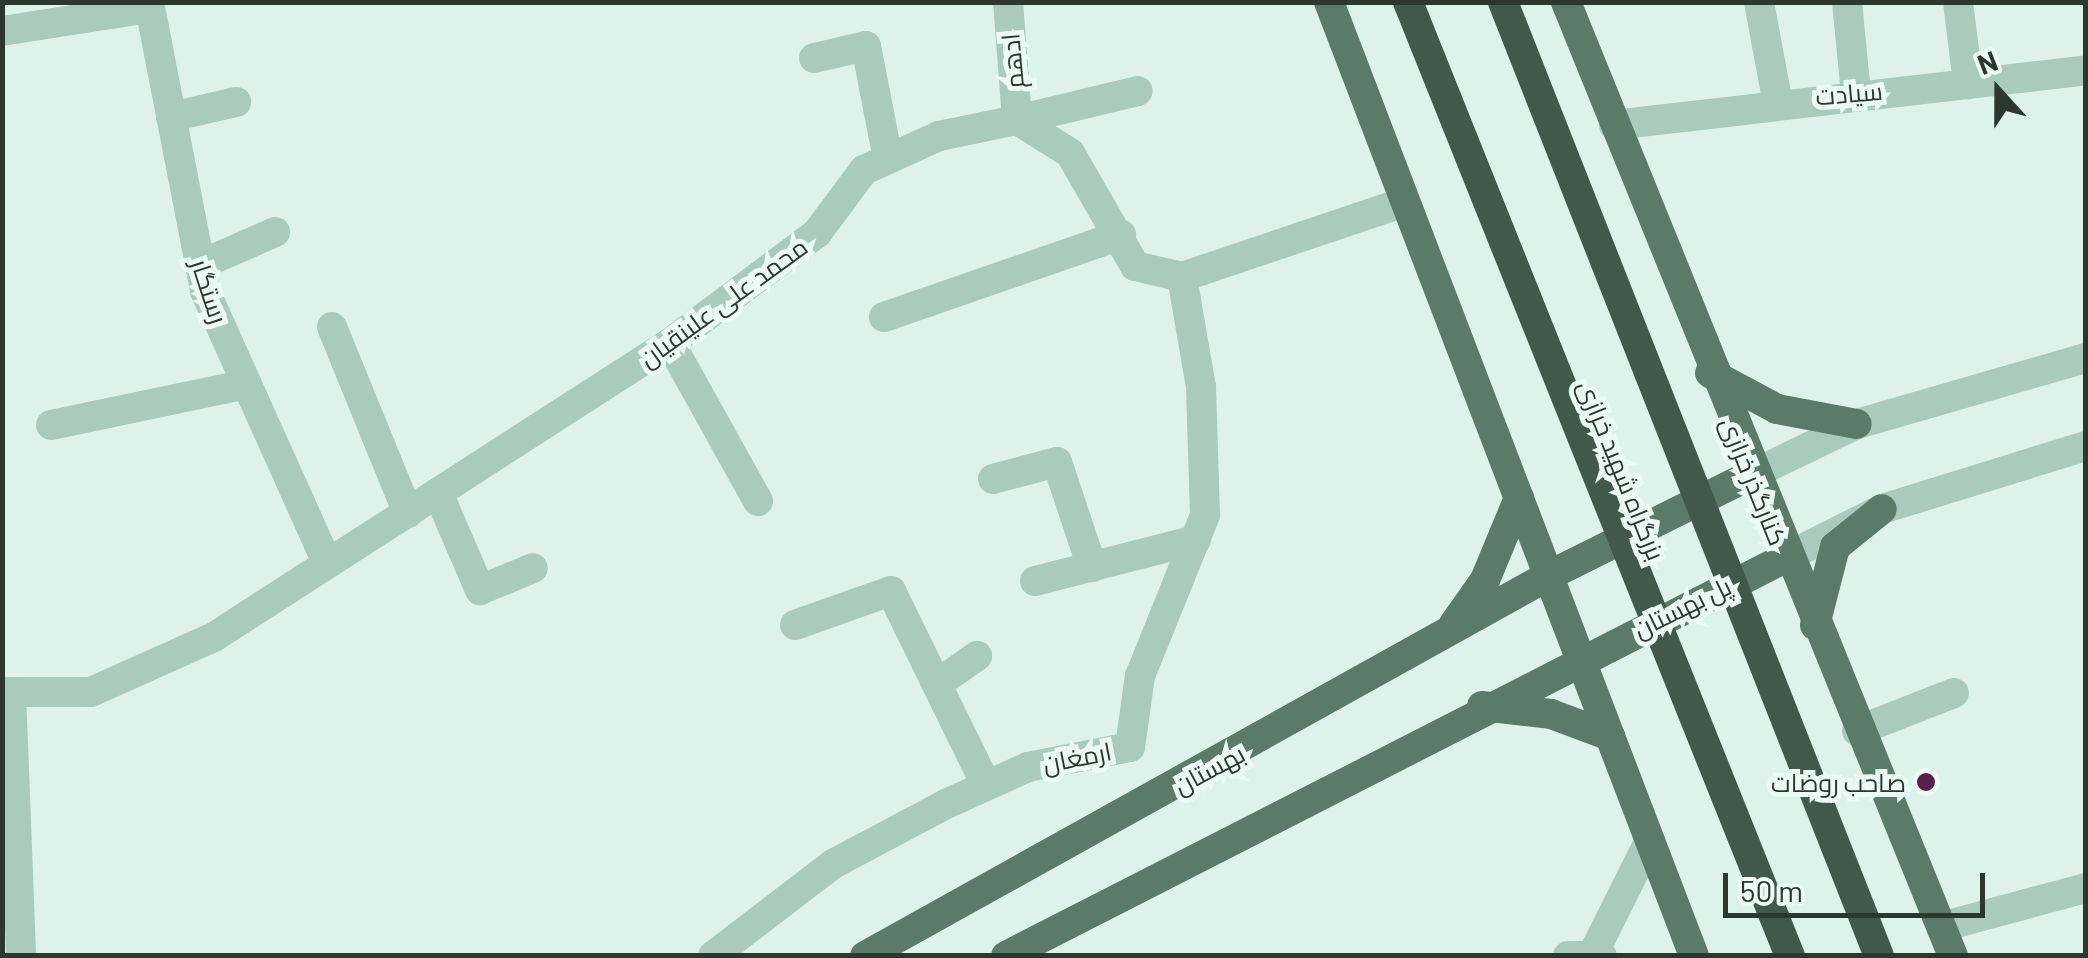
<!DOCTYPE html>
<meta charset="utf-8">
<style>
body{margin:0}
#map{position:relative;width:2088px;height:958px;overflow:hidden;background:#def2ec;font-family:Barlow,Cairo,sans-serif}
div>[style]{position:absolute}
.minor>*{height:30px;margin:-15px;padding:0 15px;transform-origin:15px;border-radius:15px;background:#aacabd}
.major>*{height:30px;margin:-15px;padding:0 15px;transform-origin:15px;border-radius:15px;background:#5b7a69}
.highway>*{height:30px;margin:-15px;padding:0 15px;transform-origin:15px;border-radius:15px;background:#41594c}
.dots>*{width:28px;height:28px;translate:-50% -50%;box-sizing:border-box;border:5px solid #ebfaf5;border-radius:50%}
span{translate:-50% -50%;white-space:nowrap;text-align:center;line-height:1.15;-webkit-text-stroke:10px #ebfaf5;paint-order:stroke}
.street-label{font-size:25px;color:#2a3830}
.poi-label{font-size:25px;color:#2a3830}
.right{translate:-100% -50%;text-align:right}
.frame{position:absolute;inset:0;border:5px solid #2a3830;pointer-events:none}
.north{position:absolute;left:1948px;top:40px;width:100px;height:100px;-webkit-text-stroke:8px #ebfaf5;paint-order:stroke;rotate:339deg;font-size:28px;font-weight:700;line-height:40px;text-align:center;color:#2a3830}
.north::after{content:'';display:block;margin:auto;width:35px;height:45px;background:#2a3830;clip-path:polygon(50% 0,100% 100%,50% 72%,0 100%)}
.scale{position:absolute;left:1723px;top:873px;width:262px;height:45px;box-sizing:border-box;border:5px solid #2a3830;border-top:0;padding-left:12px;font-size:30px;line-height:35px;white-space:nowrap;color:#2a3830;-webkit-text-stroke:8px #ebfaf5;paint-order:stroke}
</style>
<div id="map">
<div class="minor">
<i style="left:149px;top:2px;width:294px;rotate:79deg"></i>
<i style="left:205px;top:291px;width:298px;rotate:65.8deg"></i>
<i style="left:1008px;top:2px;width:118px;rotate:85.6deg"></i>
<i style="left:1017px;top:120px;width:124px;rotate:-13.5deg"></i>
<i style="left:1759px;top:2px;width:99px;rotate:79.5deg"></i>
<i style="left:1847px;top:2px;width:91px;rotate:84.4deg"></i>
<i style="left:1958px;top:2px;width:83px;rotate:83deg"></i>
<i style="left:2px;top:31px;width:149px;rotate:-8.9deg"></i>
<i style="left:814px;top:58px;width:53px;rotate:-13deg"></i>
<i style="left:866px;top:46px;width:115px;rotate:79deg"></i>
<i style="left:171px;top:117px;width:67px;rotate:-13deg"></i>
<i style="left:1614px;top:125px;width:475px;rotate:-6.6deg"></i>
<i style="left:200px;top:265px;width:82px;rotate:-23.7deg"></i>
<i style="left:884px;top:317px;width:251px;rotate:-19.1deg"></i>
<i style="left:332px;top:327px;width:201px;rotate:67.8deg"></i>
<i style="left:670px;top:343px;width:181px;rotate:60.9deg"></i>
<i style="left:51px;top:425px;width:200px;rotate:-11.8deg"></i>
<i style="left:1751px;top:475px;width:118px;rotate:-25.7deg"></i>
<i style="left:1857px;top:424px;width:238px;rotate:-16.1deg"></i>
<i style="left:993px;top:479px;width:66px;rotate:-14.9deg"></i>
<i style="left:1057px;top:462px;width:111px;rotate:71.6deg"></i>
<i style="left:438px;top:493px;width:106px;rotate:66.6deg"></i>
<i style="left:480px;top:590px;width:57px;rotate:-22.5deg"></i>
<i style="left:1785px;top:558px;width:109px;rotate:-26.8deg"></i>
<i style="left:1882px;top:509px;width:214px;rotate:-17.2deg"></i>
<i style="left:1035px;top:581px;width:166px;rotate:-14.3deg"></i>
<i style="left:795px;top:625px;width:102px;rotate:-19.5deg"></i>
<i style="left:891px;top:591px;width:216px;rotate:63.9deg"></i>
<i style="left:937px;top:684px;width:49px;rotate:-35deg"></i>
<i style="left:2px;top:692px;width:89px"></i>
<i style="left:91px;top:692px;width:135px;rotate:-24.1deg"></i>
<i style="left:214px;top:637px;width:543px;rotate:-32.81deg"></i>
<i style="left:670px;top:343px;width:184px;rotate:-36.8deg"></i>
<i style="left:817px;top:233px;width:79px;rotate:-53.3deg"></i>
<i style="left:864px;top:170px;width:82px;rotate:-24.4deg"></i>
<i style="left:939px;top:136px;width:80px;rotate:-11.6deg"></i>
<i style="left:1017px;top:120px;width:62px;rotate:31.9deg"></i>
<i style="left:1070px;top:153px;width:130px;rotate:60.1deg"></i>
<i style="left:1135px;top:266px;width:48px;rotate:13.2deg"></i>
<i style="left:1182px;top:277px;width:235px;rotate:-18.6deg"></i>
<i style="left:11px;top:692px;width:264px;rotate:87.8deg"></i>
<i style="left:1857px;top:731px;width:104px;rotate:-21.4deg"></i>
<i style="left:1941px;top:927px;width:150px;rotate:-15.1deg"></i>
<i style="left:1594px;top:952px;width:125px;rotate:-63.4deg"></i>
<i style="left:713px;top:956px;width:151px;rotate:-37.5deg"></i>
<i style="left:833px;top:864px;width:128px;rotate:-28deg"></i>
<i style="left:946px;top:804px;width:90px;rotate:-24.3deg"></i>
<i style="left:1028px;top:767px;width:104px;rotate:-11.1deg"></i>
<i style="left:1130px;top:747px;width:72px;rotate:-82deg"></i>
<i style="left:1140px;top:676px;width:174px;rotate:-68deg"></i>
<i style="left:1205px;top:515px;width:128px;rotate:-91.8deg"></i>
<i style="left:1201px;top:387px;width:112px;rotate:-99.8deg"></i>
<i style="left:1568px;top:956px;width:34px"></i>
</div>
<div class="major">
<i style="left:1329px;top:2px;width:1021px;rotate:69.06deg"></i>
<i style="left:1566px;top:2px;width:1030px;rotate:67.92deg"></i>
<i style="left:1710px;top:373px;width:76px;rotate:28.2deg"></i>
<i style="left:1777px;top:409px;width:81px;rotate:10.6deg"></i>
<i style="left:1454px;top:624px;width:54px;rotate:-54.8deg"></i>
<i style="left:1485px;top:580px;width:89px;rotate:-67.5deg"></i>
<i style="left:1815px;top:625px;width:81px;rotate:-75.6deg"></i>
<i style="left:1835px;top:547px;width:60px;rotate:-39deg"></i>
<i style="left:1482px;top:706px;width:69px;rotate:6.6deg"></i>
<i style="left:1551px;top:714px;width:63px;rotate:20.4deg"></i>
<i style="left:865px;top:956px;width:782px;rotate:-29.09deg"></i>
<i style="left:1548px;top:576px;width:227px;rotate:-26.5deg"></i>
<i style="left:1006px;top:956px;width:875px;rotate:-27.06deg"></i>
</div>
<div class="highway">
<i style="left:1408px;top:2px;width:1028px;rotate:68.18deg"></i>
<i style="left:1503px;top:2px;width:1025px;rotate:68.49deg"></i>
</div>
<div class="dots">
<i style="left:1926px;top:782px;background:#59204e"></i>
</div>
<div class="street-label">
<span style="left:1012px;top:61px;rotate:-95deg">ادهم</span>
<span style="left:1849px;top:93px;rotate:-5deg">سیادت</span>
<span style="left:210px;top:291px;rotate:72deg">رستگار</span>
<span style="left:723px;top:302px;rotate:-36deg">محمد علی علینقیان</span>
<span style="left:1622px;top:470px;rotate:68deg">بزرگراه شهید خرازی</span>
<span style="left:1754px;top:481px;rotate:68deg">کنارگذر خرازی</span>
<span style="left:1682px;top:607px;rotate:-26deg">پل بهستان</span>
<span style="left:1077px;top:757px;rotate:-11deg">ارمغان</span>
<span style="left:1209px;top:769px;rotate:-28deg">بهستان</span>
</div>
<div class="poi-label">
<span class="right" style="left:1906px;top:782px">صاحب روضات</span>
</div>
<div class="frame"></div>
<div class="north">N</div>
<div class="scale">50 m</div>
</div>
